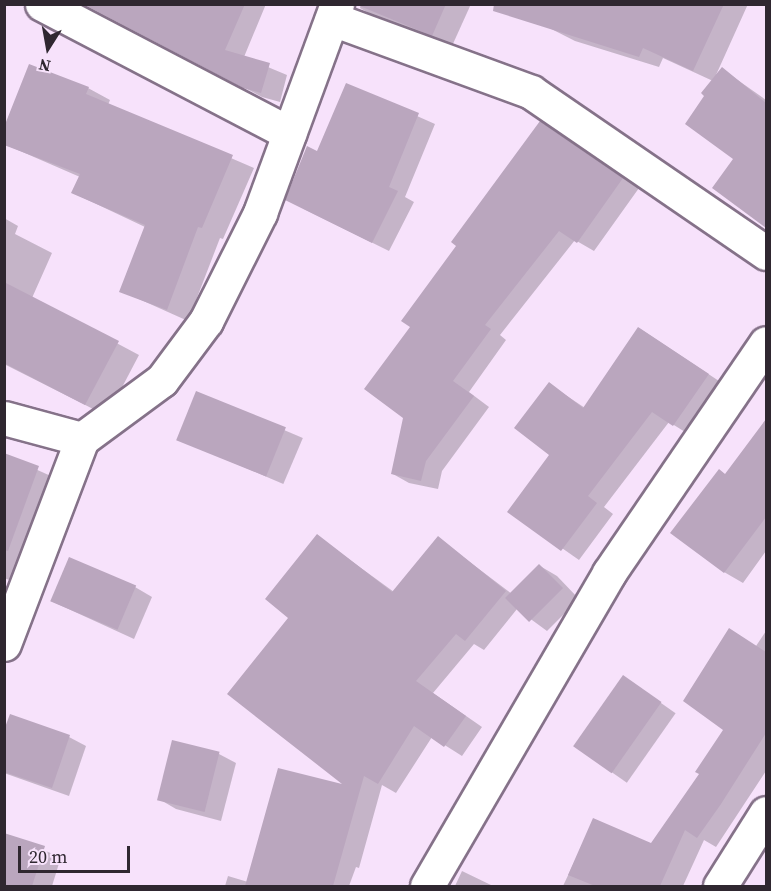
<!DOCTYPE html>
<style>
body{margin:0}
#map{position:relative;width:771px;height:891px;overflow:hidden;background:#f7e2fb;font-family:"Source Serif 4",serif}
div>[style]{position:absolute}
.shadow>*{inset:0;background:#0003;transform-origin:0 0}
.building>*{inset:0;background:#baa6be;transform-origin:0 0}
.roads{filter:drop-shadow(2px 0 #857289) drop-shadow(-2px 0 #857289) drop-shadow(0 2px #857289) drop-shadow(0 -2px #857289)}
.minor>*{height:33px;margin:-16.5px;padding:0 16.5px;transform-origin:16.5px;border-radius:16.5px;background:#fff}
span{translate:-50% -50%;white-space:nowrap;text-align:center;line-height:1.15;-webkit-text-stroke:4.5px #f7e2fb;paint-order:stroke}
.frame{position:absolute;inset:0;border:6px solid #2f2730;pointer-events:none}
.north{position:absolute;left:18px;top:18px;width:60px;height:60px;-webkit-text-stroke:4px #f7e2fb;paint-order:stroke;rotate:191deg;font-size:16px;font-weight:700;line-height:24px;text-align:center;color:#2f2730}
.north::after{content:'';display:block;margin:auto;width:21px;height:27px;background:#2f2730;clip-path:polygon(50% 0,100% 100%,50% 72%,0 100%)}
.scale{position:absolute;left:18px;top:846px;width:112px;height:27px;box-sizing:border-box;border:3px solid #2f2730;border-top:0;padding-left:8px;font-size:18px;line-height:21px;white-space:nowrap;color:#2f2730;-webkit-text-stroke:4px #f7e2fb;paint-order:stroke}
</style>
<div id="map">
<div class="shadow">
<i style="clip-path:polygon(86px 4px,266px 4px,244px 57px,287px 75px,280px 102px,262px 97px)"></i>
<i style="clip-path:polygon(361px 4px,471px 4px,452px 46px,379px 19px,360px 8px)"></i>
<i style="clip-path:polygon(502px 4px,748px 4px,716px 75px,722px 69px,766px 100px,766px 226px,714px 188px,735px 159px,706px 96px,713px 81px,663px 58px,659px 67px,575px 41px)"></i>
<i style="clip-path:polygon(347px 85px,435px 124px,405px 197px,414px 202px,389px 251px,304px 209px,318px 153px)"></i>
<i style="clip-path:polygon(88px 88px,110px 100px,108px 105px,254px 168px,223px 239px,220px 238px,188px 321px,121px 291px,145px 227px,73px 193px,80px 177px,4px 144px)"></i>
<i style="clip-path:polygon(540px 123px,639px 188px,594px 251px,575px 240px,500px 335px,506px 340px,469px 392px,489px 407px,442px 471px,438px 489px,409px 483px,393px 474px,405px 417px,412px 327px,458px 246px)"></i>
<i style="clip-path:polygon(4px 218px,18px 226px,15px 234px,52px 253px,32px 298px,139px 355px,107px 416px,4px 364px)"></i>
<i style="clip-path:polygon(639px 328px,725px 385px,690px 435px,669px 422px,604px 507px,613px 514px,579px 560px,509px 511px,551px 454px,549px 384px,585px 408px)"></i>
<i style="left:197px;top:393px;width:115px;height:50px;rotate:23deg"></i>
<i style="clip-path:polygon(766px 422px,766px 551px,743px 583px,724px 572px,720px 471px,726px 475px)"></i>
<i style="clip-path:polygon(4px 455px,62px 481px,23px 585px,4px 578px)"></i>
<i style="clip-path:polygon(317px 536px,394px 592px,438px 538px,512px 594px,540px 566px,557px 576px,579px 599px,547px 631px,517px 609px,484px 650px,474px 644px,433px 693px,482px 727px,462px 756px,432px 737px,396px 793px,382px 785px,359px 868px,356px 867px,349px 886px,225px 886px,228px 876px,248px 882px,349px 788px,290px 617px)"></i>
<i style="clip-path:polygon(135px 587px,152px 597px,134px 639px,51px 601px)"></i>
<i style="clip-path:polygon(766px 631px,766px 771px,716px 847px,704px 840px,683px 886px,563px 886px,594px 820px,652px 845px,701px 774px,725px 729px,756px 646px)"></i>
<i style="left:624px;top:677px;width:63px;height:85px;rotate:35deg"></i>
<i style="clip-path:polygon(4px 735px,69px 737px,86px 746px,69px 796px,4px 773px)"></i>
<i style="clip-path:polygon(219px 754px,236px 763px,221px 821px,176px 809px,159px 799px)"></i>
<i style="clip-path:polygon(4px 835px,61px 857px,52px 886px,4px 886px)"></i>
<i style="clip-path:polygon(462px 871px,491px 885px,494px 886px,455px 886px)"></i>
</div>
<div class="building">
<i style="clip-path:polygon(83px 4px,245px 4px,225px 50px,270px 63px,261px 93px,243px 88px)"></i>
<i style="clip-path:polygon(355px 4px,446px 4px,432px 36px)"></i>
<i style="clip-path:polygon(494px 4px,724px 4px,693px 71px,643px 48px,639px 57px,493px 11px)"></i>
<i style="clip-path:polygon(29px 64px,89px 87px,86px 94px,233px 155px,202px 228px,198px 227px,167px 310px,119px 292px,145px 225px,71px 193px,80px 174px,4px 145px,4px 127px)"></i>
<i style="clip-path:polygon(722px 67px,766px 103px,766px 228px,712px 188px,733px 159px,685px 124px,704px 96px,701px 93px)"></i>
<i style="clip-path:polygon(346px 83px,419px 113px,389px 187px,398px 191px,372px 243px,285px 200px,307px 146px,317px 151px)"></i>
<i style="clip-path:polygon(540px 121px,623px 178px,577px 243px,559px 231px,485px 325px,491px 329px,453px 381px,474px 396px,426px 461px,421px 481px,391px 474px,403px 418px,364px 389px,410px 327px,401px 321px,456px 246px,451px 242px)"></i>
<i style="clip-path:polygon(4px 282px,119px 341px,85px 405px,4px 363px)"></i>
<i style="clip-path:polygon(638px 327px,709px 374px,673px 426px,652px 412px,588px 496px,597px 503px,561px 551px,507px 512px,549px 455px,514px 428px,549px 382px,583px 408px)"></i>
<i style="left:196px;top:391px;width:97px;height:53px;rotate:22deg"></i>
<i style="clip-path:polygon(766px 419px,766px 517px,724px 573px,670px 533px,719px 469px,725px 474px)"></i>
<i style="clip-path:polygon(4px 453px,39px 466px,8px 551px,4px 550px)"></i>
<i style="clip-path:polygon(317px 534px,392px 592px,438px 536px,506px 591px,465px 641px,456px 634px,416px 681px,466px 716px,444px 747px,414px 726px,378px 784px,364px 776px,333px 886px,245px 886px,278px 768px,342px 784px,227px 694px,288px 618px,265px 599px)"></i>
<i style="left:69px;top:557px;width:73px;height:48px;rotate:23deg"></i>
<i style="left:539px;top:564px;width:34px;height:48px;rotate:45deg"></i>
<i style="clip-path:polygon(729px 628px,766px 652px,766px 733px,721px 804px,697px 838px,685px 830px,660px 886px,595px 886px,568px 875px,593px 818px,651px 843px,699px 774px,695px 772px,723px 730px,683px 701px)"></i>
<i style="left:623px;top:675px;width:47px;height:87px;rotate:35deg"></i>
<i style="clip-path:polygon(10px 714px,70px 735px,52px 788px,4px 772px,4px 730px)"></i>
<i style="left:172px;top:740px;width:49px;height:62px;rotate:14deg"></i>
<i style="clip-path:polygon(4px 833px,45px 846px,32px 886px,4px 886px)"></i>
</div>
<div class="roads">
<div class="minor">
<i style="left:42px;top:4px;width:279px;rotate:27.6deg"></i>
<i style="left:332px;top:19px;width:212px;rotate:20.1deg"></i>
<i style="left:531px;top:92px;width:285px;rotate:34.4deg"></i>
<i style="left:4px;top:418px;width:81px;rotate:15.1deg"></i>
<i style="left:4px;top:644px;width:219px;rotate:-69.2deg"></i>
<i style="left:82px;top:439px;width:99px;rotate:-36.4deg"></i>
<i style="left:162px;top:380px;width:74px;rotate:-53.3deg"></i>
<i style="left:206px;top:321px;width:121px;rotate:-63.4deg"></i>
<i style="left:260px;top:213px;width:223px;rotate:-69.8deg"></i>
<i style="left:427px;top:886px;width:362px;rotate:-59.8deg"></i>
<i style="left:609px;top:573px;width:278px;rotate:-55.7deg"></i>
<i style="left:720px;top:886px;width:86px;rotate:-57.8deg"></i>
</div>
</div>
<div class="frame"></div>
<div class="north">N</div>
<div class="scale">20 m</div>
</div>
